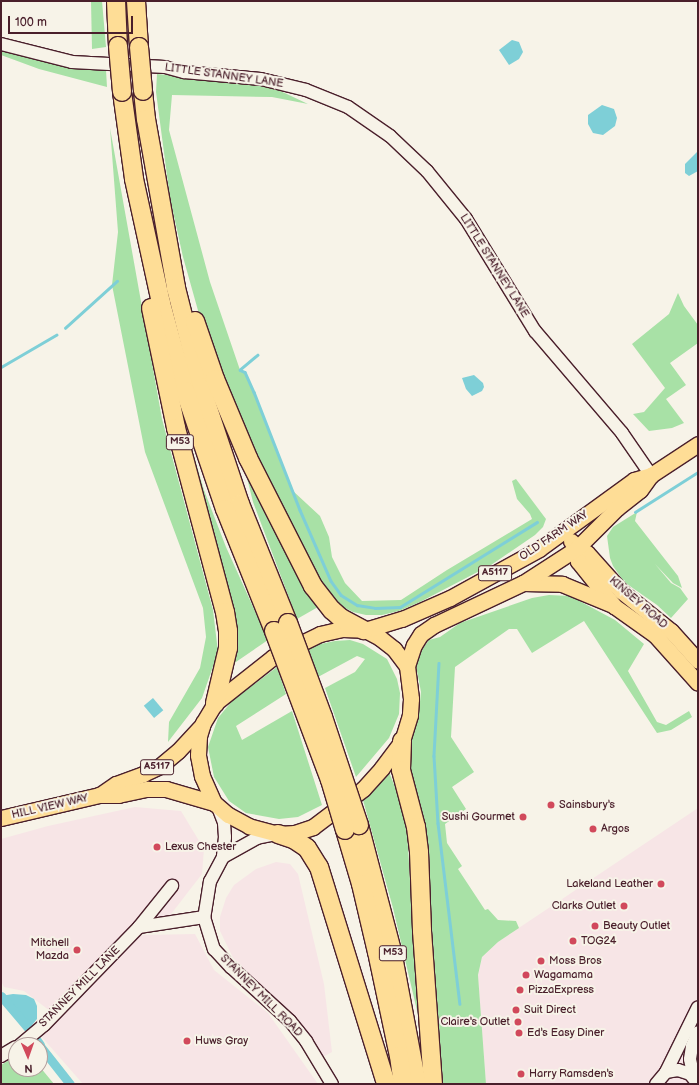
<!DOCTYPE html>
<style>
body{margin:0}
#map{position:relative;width:699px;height:1085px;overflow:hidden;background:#f7f3e8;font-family:"Balsamiq Sans",sans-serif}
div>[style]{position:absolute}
.built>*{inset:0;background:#f7e5e6}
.green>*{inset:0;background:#a8e1a6}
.water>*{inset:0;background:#7ecfd7;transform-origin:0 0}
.stream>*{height:2.5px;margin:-1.25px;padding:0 1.25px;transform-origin:1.25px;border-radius:1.25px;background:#7ecfd7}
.canal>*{height:9px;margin:-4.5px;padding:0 4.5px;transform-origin:4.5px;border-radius:4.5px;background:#7ecfd7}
.roads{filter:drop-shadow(1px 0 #4a1f2b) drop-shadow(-1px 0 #4a1f2b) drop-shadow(0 1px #4a1f2b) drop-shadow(0 -1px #4a1f2b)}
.minor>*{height:12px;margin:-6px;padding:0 6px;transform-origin:6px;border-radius:6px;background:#f7f3e8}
.major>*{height:15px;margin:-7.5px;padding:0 7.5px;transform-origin:7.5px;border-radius:7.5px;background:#fedd96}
.highway>*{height:18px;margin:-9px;padding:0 9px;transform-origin:9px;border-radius:9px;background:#fedd96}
.bridges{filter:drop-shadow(1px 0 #4a1f2b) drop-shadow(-1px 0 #4a1f2b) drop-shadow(0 1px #4a1f2b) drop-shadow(0 -1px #4a1f2b)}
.highway-bridge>*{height:18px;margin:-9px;padding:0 9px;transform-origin:9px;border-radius:9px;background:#fedd96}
.dots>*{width:11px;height:11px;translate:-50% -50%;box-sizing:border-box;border:2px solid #f7f3e8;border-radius:50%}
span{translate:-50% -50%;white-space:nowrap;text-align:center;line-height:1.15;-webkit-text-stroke:4px #f7f3e8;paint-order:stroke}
.shield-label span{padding:1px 3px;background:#f7f3e8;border:1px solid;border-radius:3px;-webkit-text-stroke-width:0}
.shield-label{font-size:10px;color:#4a1f2b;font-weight:700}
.street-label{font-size:11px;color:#4a1f2b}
.poi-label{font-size:11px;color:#4a1f2b}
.left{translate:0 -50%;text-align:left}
.right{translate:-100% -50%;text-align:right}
.frame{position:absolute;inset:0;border:2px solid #4a1f2b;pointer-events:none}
.north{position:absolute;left:8px;top:1037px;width:40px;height:40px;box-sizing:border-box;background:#f7f3e8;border:1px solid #b29e9c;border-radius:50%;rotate:178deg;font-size:11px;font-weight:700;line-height:16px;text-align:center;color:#4a1f2b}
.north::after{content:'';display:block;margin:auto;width:14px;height:18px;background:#d1495b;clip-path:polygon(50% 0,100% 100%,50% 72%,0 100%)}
.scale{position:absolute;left:8px;top:16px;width:125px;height:18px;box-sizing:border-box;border:2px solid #4a1f2b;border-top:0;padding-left:5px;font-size:12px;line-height:14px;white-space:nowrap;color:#4a1f2b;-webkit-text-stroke:3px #f7f3e8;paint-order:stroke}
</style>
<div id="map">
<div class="built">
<i style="clip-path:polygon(135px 807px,181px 811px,204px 849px,202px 874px,168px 918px,133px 926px,50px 1011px,24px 991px,4px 987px,1px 981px,1px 839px,48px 826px)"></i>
<i style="clip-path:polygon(698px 808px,698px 1084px,486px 1084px,478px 976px,482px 957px,498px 942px)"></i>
<i style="clip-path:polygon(276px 862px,290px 864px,298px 874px,324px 984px,332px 1052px,321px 1058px,237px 966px,220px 931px,220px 917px,226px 898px,234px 885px,256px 869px)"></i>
<i style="clip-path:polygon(195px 934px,214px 970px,268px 1013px,318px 1084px,83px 1084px,40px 1035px,132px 939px,144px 935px)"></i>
</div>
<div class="green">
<i style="clip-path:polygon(91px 1px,102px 1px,106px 47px,92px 49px)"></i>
<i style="clip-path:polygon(1px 50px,12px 54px,49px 63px,106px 70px,107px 87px,39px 69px,1px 55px)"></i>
<i style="clip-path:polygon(157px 74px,226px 81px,272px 87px,308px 104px,272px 97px,172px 95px,169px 130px,210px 282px,240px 370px,245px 372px,254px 392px,293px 491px,320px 516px,329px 537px,332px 557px,345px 583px,362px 601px,401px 600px,447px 570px,532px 519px,530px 514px,517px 499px,512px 481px,516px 479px,546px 519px,543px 527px,535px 535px,491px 565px,420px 602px,399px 611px,382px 615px,366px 615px,353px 612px,339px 605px,326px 592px,254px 456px,206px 339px,183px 257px,170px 198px,156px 92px)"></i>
<i style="clip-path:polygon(110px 128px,162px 419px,213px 610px,218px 652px,202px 698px,168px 742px,169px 722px,200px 668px,206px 637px,203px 608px,145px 452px,112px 285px,118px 232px)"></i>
<i style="clip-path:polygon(678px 293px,684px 306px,698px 325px,698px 343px,670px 363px,686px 385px,666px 399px,684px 423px,672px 428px,649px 431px,633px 414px,644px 412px,665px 388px,632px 344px,669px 314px)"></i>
<i style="clip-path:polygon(187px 432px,204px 490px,226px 547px,268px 640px,233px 664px,183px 434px)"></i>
<i style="clip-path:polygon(247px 478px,257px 492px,302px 583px,318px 607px,297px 619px,253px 502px)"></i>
<i style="clip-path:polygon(637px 512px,635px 521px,678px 576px,682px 588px,673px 583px,655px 564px,671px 583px,680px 588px,688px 599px,671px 618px,657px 605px,624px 582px,613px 566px,610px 558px,607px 536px,613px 527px)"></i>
<i style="clip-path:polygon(549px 595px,570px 596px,615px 620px,644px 644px,628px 671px,657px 722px,666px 725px,689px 711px,692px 717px,671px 730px,657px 733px,584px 621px,532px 653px,517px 629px,509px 629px,455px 667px,451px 737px,474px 772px,452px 787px,466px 809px,445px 824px,447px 843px,462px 866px,458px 869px,485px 910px,488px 909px,498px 920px,516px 921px,519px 928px,498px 942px,482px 957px,478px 975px,486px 1084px,443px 1084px,432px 930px,429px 855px,418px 798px,409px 772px,407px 752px,419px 711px,421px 692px,416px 666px,417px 656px,429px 640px,440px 637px,460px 623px,532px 598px)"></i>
<i style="clip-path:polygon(350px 640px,363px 644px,387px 659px,397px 679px,400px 693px,399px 714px,389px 738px,356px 777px,325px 688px,355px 672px,365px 659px,357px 656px,318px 677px,306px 647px,335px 641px)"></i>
<i style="clip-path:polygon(277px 667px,286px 694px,236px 726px,242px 740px,292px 711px,322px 805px,298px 817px,279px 819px,246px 813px,229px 801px,214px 777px,208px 747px,218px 718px,232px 701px)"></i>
<i style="clip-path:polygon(389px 772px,401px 802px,407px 830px,418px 1015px,393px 908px,363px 800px)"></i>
<i style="clip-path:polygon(16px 1056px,16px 1069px,40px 1069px,40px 1067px,54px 1084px,1px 1084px,1px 1065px)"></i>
</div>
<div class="water">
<i style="clip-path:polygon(512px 40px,519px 42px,523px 52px,519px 59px,509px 65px,499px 50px)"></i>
<i style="clip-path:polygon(602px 105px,614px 109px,617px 118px,615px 126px,603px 135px,593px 133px,588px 124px,588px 115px)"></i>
<i style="clip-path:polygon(698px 151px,698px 171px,689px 176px,685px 173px,685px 164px)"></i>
<i style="clip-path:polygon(474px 375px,483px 383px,484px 387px,482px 391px,472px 396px,466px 389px,462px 378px)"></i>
<i style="left:153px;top:698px;width:16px;height:12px;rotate:50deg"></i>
<i style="clip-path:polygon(13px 994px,26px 995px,34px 999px,37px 1006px,37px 1019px,29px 1029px,1px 996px)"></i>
</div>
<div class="stream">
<i style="left:65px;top:328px;width:70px;rotate:-42.1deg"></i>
<i style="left:258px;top:355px;width:23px;rotate:140deg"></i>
<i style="left:240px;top:370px;width:5px;rotate:22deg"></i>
<i style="left:245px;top:372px;width:22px;rotate:66deg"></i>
<i style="left:254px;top:392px;width:127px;rotate:68.7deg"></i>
<i style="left:300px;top:510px;width:77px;rotate:66.4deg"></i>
<i style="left:331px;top:581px;width:17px;rotate:54deg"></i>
<i style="left:341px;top:595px;width:19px;rotate:32deg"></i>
<i style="left:357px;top:605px;width:18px;rotate:9deg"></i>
<i style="left:375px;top:608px;width:25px;rotate:-2deg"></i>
<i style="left:400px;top:607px;width:161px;rotate:-31.8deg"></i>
<i style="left:1px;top:367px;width:64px;rotate:-30.2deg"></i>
<i style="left:635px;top:512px;width:75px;rotate:-32.4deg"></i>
<i style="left:439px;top:663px;width:93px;rotate:93.1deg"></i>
<i style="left:434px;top:756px;width:67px;rotate:86.6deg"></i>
<i style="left:438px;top:823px;width:182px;rotate:83.1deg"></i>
</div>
<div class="canal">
<i style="left:1px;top:996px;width:43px;rotate:49.7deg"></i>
<i style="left:29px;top:1029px;width:19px;rotate:55deg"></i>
<i style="left:40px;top:1046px;width:48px;rotate:51.7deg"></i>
</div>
<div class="roads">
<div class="minor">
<i style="left:1px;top:44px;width:73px;rotate:14.2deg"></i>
<i style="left:72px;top:62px;width:93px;rotate:3.1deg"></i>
<i style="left:165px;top:67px;width:20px;rotate:15deg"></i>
<i style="left:184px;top:72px;width:77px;rotate:5.2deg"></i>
<i style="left:261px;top:79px;width:46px;rotate:13.7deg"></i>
<i style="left:306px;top:90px;width:45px;rotate:22deg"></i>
<i style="left:348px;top:107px;width:51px;rotate:34.6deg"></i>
<i style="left:390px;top:136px;width:51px;rotate:43.4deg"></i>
<i style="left:427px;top:171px;width:62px;rotate:50.9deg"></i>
<i style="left:466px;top:219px;width:132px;rotate:58.4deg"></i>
<i style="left:535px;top:331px;width:134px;rotate:49.5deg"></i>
<i style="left:622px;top:433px;width:51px;rotate:55.4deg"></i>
<i style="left:218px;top:807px;width:17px;rotate:69deg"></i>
<i style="left:224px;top:823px;width:14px;rotate:86deg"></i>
<i style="left:225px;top:837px;width:20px;rotate:96deg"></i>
<i style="left:223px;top:857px;width:27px;rotate:118deg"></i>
<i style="left:210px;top:881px;width:36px;rotate:99deg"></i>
<i style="left:204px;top:917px;width:34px;rotate:73deg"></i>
<i style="left:214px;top:949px;width:25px;rotate:47deg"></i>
<i style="left:231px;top:967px;width:80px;rotate:42.5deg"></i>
<i style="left:290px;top:1021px;width:26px;rotate:51deg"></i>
<i style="left:306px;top:1041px;width:50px;rotate:58.8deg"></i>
<i style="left:223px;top:857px;width:39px;rotate:-29deg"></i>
<i style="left:257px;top:838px;width:19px;rotate:-12deg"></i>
<i style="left:139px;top:927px;width:66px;rotate:-8.7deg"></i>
<i style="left:20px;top:1045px;width:31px;rotate:-40deg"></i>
<i style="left:44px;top:1025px;width:136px;rotate:-45.9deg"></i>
<i style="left:139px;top:927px;width:53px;rotate:-51.2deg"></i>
<i style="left:1px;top:1056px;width:17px;rotate:-31deg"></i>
<i style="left:666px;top:1072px;width:72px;rotate:-63.8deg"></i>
<i style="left:694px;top:1078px;width:19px;rotate:-102deg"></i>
<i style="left:690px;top:1059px;width:13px;rotate:-81deg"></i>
<i style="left:692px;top:1046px;width:15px;rotate:-67deg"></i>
<i style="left:656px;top:1084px;width:16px;rotate:-50deg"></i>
<i style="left:666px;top:1072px;width:12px;rotate:-9deg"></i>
<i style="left:678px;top:1070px;width:13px;rotate:18deg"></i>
<i style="left:690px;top:1074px;width:13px;rotate:51deg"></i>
</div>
<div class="major">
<i style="left:571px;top:541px;width:9px;rotate:49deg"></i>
<i style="left:577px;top:548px;width:11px;rotate:27deg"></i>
<i style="left:587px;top:553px;width:51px;rotate:48.2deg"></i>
<i style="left:621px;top:591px;width:64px;rotate:38.7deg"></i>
<i style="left:671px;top:631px;width:40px;rotate:48deg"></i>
<i style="left:577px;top:548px;width:13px;rotate:86deg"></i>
<i style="left:578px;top:561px;width:58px;rotate:51.3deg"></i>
<i style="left:614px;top:606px;width:50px;rotate:35.3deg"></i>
<i style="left:655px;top:635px;width:64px;rotate:48.1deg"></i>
<i style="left:523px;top:583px;width:39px;rotate:1deg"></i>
<i style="left:562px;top:584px;width:55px;rotate:22.4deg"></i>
<i style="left:342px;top:629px;width:23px;rotate:2deg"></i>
<i style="left:365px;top:630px;width:17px;rotate:28deg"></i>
<i style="left:380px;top:638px;width:18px;rotate:38deg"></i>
<i style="left:394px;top:649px;width:21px;rotate:53deg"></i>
<i style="left:407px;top:666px;width:33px;rotate:83deg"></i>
<i style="left:411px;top:699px;width:16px;rotate:94deg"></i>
<i style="left:410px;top:715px;width:27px;rotate:107deg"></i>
<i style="left:402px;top:741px;width:34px;rotate:127deg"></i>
<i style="left:382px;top:768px;width:28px;rotate:132deg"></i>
<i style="left:363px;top:789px;width:63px;rotate:142.8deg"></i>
<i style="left:313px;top:827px;width:19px;rotate:162deg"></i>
<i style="left:295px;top:833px;width:17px;rotate:177deg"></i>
<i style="left:278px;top:834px;width:30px;rotate:-165deg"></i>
<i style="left:249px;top:826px;width:24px;rotate:-152deg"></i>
<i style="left:228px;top:815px;width:18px;rotate:-139deg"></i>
<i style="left:214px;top:803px;width:30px;rotate:-114deg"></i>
<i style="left:202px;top:776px;width:21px;rotate:-101deg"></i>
<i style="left:198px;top:755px;width:19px;rotate:-87deg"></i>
<i style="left:199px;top:736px;width:14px;rotate:-73deg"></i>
<i style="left:203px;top:723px;width:23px;rotate:-59deg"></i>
<i style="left:215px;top:703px;width:74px;rotate:-38.4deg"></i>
<i style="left:273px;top:657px;width:52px;rotate:-26.1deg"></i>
<i style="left:320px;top:634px;width:23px;rotate:-13deg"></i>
<i style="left:365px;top:630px;width:39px;rotate:-17deg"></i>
<i style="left:402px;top:619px;width:52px;rotate:-23.6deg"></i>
<i style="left:450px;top:598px;width:102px;rotate:-28.8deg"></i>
<i style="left:539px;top:549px;width:117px;rotate:-36deg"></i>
<i style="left:634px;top:480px;width:18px;rotate:-16deg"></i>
<i style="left:407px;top:666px;width:22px;rotate:-72deg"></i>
<i style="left:414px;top:645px;width:13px;rotate:-58deg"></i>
<i style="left:421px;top:634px;width:16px;rotate:-35deg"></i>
<i style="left:434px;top:625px;width:98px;rotate:-25.3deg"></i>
<i style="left:523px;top:583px;width:64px;rotate:-32.9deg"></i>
<i style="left:577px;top:548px;width:57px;rotate:-45deg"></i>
<i style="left:617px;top:508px;width:29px;rotate:-38deg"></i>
<i style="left:640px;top:490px;width:19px;rotate:-54deg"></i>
<i style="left:651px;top:475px;width:56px;rotate:-33.4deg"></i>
<i style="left:100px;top:795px;width:19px;rotate:-35deg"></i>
<i style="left:116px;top:784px;width:29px;rotate:-20deg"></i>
<i style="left:143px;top:774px;width:19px;rotate:-25deg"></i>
<i style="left:160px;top:766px;width:23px;rotate:-40deg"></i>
<i style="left:178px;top:751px;width:35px;rotate:-47deg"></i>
<i style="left:1px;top:818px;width:101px;rotate:-13.2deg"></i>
<i style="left:99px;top:795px;width:19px"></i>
<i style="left:118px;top:795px;width:30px;rotate:-12deg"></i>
<i style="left:147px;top:789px;width:19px"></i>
<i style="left:166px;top:789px;width:50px;rotate:16.3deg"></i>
</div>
<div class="highway">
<i style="left:116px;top:1px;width:45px;rotate:87.5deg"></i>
<i style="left:136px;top:1px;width:46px;rotate:86.3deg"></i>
<i style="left:143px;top:91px;width:28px;rotate:84deg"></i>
<i style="left:146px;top:119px;width:172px;rotate:79.9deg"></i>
<i style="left:176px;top:288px;width:102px;rotate:75.8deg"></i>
<i style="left:201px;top:387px;width:123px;rotate:71.6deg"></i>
<i style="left:240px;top:504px;width:128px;rotate:68deg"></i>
<i style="left:122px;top:92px;width:88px;rotate:82.1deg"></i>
<i style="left:134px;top:179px;width:127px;rotate:77.7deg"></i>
<i style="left:161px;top:303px;width:91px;rotate:74.7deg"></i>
<i style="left:185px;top:391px;width:125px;rotate:71.3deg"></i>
<i style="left:225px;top:509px;width:131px;rotate:68.1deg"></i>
<i style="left:151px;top:308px;width:123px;rotate:78.2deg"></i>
<i style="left:176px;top:428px;width:190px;rotate:75.1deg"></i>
<i style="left:225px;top:612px;width:19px;rotate:81deg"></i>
<i style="left:228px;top:631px;width:17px;rotate:90deg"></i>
<i style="left:228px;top:648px;width:57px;rotate:103.3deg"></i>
<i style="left:195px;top:321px;width:61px;rotate:71deg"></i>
<i style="left:215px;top:379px;width:86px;rotate:67.3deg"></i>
<i style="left:248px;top:458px;width:144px;rotate:63.1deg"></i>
<i style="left:313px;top:586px;width:31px;rotate:52deg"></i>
<i style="left:332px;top:610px;width:12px;rotate:42deg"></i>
<i style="left:341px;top:618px;width:26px;rotate:28deg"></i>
<i style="left:402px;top:741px;width:29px;rotate:92deg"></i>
<i style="left:401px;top:770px;width:59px;rotate:75.3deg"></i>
<i style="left:416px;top:827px;width:25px;rotate:83deg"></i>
<i style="left:419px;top:852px;width:79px;rotate:87.8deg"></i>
<i style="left:422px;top:931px;width:153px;rotate:85.9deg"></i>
<i style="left:359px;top:825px;width:130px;rotate:75.3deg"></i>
<i style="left:392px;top:951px;width:135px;rotate:79.4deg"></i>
<i style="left:345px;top:830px;width:56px;rotate:73.5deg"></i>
<i style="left:361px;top:884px;width:70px;rotate:76.8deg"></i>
<i style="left:377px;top:952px;width:106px;rotate:78.1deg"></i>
<i style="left:399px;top:1056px;width:28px;rotate:82deg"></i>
<i style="left:278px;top:834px;width:18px;rotate:19deg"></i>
<i style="left:295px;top:840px;width:14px;rotate:34deg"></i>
<i style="left:307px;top:848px;width:22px;rotate:58deg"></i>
<i style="left:319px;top:867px;width:227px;rotate:72.8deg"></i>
</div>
</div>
<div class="bridges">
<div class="highway-bridge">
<i style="left:118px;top:46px;width:46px;rotate:85deg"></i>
<i style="left:139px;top:47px;width:44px;rotate:84.8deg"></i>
<i style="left:288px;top:623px;width:100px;rotate:69.6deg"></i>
<i style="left:323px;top:717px;width:114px;rotate:71.6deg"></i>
<i style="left:274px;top:631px;width:159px;rotate:69.4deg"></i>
<i style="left:330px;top:780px;width:52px;rotate:73.3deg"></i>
</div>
</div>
<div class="dots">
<i style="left:551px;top:805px;background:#d1495b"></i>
<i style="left:523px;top:817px;background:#d1495b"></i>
<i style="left:593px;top:829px;background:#d1495b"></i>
<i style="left:157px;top:847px;background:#d1495b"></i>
<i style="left:661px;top:884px;background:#d1495b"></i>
<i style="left:624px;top:906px;background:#d1495b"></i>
<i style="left:595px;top:926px;background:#d1495b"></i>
<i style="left:573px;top:941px;background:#d1495b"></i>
<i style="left:77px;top:950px;background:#d1495b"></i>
<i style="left:541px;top:961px;background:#d1495b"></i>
<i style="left:526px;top:975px;background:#d1495b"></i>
<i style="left:520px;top:990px;background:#d1495b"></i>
<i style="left:516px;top:1010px;background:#d1495b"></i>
<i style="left:518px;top:1022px;background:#d1495b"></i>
<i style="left:519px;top:1033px;background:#d1495b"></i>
<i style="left:187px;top:1041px;background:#d1495b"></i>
<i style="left:521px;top:1074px;background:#d1495b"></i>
</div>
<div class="shield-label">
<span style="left:180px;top:442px">M53</span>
<span style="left:495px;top:573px">A5117</span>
<span style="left:157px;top:767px">A5117</span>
<span style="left:393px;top:953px">M53</span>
</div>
<div class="street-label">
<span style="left:224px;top:76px;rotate:8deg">LITTLE STANNEY LANE</span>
<span style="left:494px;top:266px;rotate:58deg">LITTLE STANNEY LANE</span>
<span style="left:554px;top:536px;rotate:-34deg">OLD FARM WAY</span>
<span style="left:638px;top:603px;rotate:41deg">KINSEY ROAD</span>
<span style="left:50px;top:807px;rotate:-13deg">HILL VIEW WAY</span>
<span style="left:80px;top:987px;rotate:-45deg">STANNEY MILL LANE</span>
<span style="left:261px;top:996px;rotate:45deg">STANNEY MILL ROAD</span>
</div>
<div class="poi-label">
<span class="left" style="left:559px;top:805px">Sainsbury's</span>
<span class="right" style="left:515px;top:817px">Sushi Gourmet</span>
<span class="left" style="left:601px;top:829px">Argos</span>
<span class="left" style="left:165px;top:847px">Lexus Chester</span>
<span class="right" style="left:653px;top:884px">Lakeland Leather</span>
<span class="right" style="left:616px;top:906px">Clarks Outlet</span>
<span class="left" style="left:603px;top:926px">Beauty Outlet</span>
<span class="left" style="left:581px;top:941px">TOG24</span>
<span class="right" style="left:69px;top:950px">Mitchell<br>Mazda</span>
<span class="left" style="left:549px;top:961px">Moss Bros</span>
<span class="left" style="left:534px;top:975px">Wagamama</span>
<span class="left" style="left:528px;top:990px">PizzaExpress</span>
<span class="left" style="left:524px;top:1010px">Suit Direct</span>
<span class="right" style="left:510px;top:1022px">Claire's Outlet</span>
<span class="left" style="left:527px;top:1033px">Ed's Easy Diner</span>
<span class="left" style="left:195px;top:1041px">Huws Gray</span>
<span class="left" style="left:529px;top:1074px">Harry Ramsden's</span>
</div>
<div class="frame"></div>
<div class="north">N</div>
<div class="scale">100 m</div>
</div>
